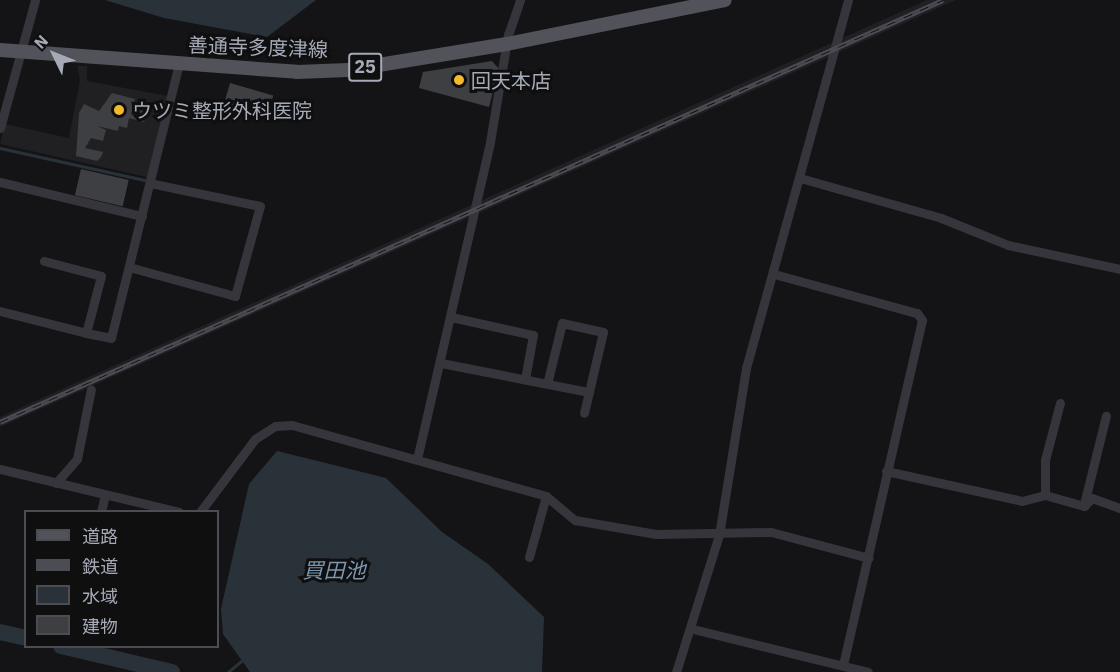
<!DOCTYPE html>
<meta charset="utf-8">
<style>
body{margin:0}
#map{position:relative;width:1120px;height:672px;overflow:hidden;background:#141416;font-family:"IBM Plex Sans","Noto Sans JP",sans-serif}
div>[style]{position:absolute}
.built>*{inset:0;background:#202023}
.water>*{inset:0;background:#2a3239}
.stream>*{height:3px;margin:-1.5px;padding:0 1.5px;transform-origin:1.5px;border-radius:1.5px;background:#2a3239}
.river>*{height:16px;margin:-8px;padding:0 8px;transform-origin:8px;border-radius:8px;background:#2a3239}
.building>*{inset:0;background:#3e3f43;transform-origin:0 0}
.street>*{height:9px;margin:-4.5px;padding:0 4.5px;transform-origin:4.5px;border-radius:4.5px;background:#35353b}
.primary>*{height:14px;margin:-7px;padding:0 7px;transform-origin:7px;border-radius:7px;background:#51525a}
.rail>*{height:5px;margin-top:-2.5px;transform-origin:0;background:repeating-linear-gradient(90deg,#0f0f10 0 9px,#4c4d54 0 18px);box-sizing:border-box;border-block:2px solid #4c4d54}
.dots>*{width:16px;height:16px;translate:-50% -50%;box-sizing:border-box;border:3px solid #0f0f10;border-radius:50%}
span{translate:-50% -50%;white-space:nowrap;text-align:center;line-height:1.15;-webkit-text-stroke:6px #0f0f10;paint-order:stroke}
.shield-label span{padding:2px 4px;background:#0f0f10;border:2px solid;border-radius:4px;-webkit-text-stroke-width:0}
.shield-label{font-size:18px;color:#a5aab6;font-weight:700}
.street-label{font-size:20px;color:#a5aab6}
.poi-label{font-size:20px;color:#a5aab6}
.left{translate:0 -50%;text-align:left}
.water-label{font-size:21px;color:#7b96b2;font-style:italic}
.legend{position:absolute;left:24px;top:510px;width:195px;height:138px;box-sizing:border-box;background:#0f0f10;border:2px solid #4b4d52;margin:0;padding:8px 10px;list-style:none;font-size:18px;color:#a5aab6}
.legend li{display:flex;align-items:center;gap:12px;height:30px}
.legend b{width:30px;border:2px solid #4b4d52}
.north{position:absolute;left:24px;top:24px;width:60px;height:60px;-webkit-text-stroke:4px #0f0f10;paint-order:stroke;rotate:313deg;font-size:16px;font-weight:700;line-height:24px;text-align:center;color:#a5aab6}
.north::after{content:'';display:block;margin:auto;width:21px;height:27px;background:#a5aab6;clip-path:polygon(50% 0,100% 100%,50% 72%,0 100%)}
</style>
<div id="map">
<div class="built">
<i style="clip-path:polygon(927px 0,956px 0,0 427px,0 417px)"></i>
<i style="clip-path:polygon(77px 66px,87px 66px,87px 81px,168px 96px,147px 177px,0 144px,5px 124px,69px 138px,80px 80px)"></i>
</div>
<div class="water">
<i style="clip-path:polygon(105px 0,316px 0,267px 37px,164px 18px)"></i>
<i style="clip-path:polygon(277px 451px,386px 478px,442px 532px,488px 564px,544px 617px,542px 672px,250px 672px,223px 634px,221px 609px,249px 484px)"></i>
</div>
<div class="stream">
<i style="left:0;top:148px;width:148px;rotate:12.5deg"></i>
<i style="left:228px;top:672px;width:17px;rotate:-40deg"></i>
</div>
<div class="river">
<i style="left:0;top:632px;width:27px;rotate:13deg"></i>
<i style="left:61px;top:646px;width:114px;rotate:13.2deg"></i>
</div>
<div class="building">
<i style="clip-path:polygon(492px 61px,499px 69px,489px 107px,419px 88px,423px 72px)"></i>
<i style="left:230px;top:83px;width:45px;height:24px;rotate:16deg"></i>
<i style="clip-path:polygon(112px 93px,135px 99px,132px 109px,147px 112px,144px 122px,129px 118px,127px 128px,119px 126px,118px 131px,97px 126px,106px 130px,103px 141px,91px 138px,85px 148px,103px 152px,101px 157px,97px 161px,76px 156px,79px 113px,84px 104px,99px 111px)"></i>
<i style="left:81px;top:169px;width:49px;height:27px;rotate:13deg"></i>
</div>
<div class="street">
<i style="left:0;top:128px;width:133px;rotate:-74.7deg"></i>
<i style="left:800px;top:178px;width:147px;rotate:15.8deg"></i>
<i style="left:941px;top:218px;width:72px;rotate:21.9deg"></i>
<i style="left:1008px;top:245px;width:115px;rotate:12.1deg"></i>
<i style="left:0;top:182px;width:146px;rotate:13.5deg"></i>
<i style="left:44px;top:261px;width:59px;rotate:14.7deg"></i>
<i style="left:101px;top:276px;width:59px;rotate:104.7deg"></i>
<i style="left:86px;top:333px;width:25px;rotate:11deg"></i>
<i style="left:111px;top:338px;width:282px;rotate:-76.1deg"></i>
<i style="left:129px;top:267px;width:110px;rotate:15.3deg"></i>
<i style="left:235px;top:296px;width:93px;rotate:-74.5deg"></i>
<i style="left:260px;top:206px;width:112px;rotate:-168.2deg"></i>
<i style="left:774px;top:274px;width:148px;rotate:15.3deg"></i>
<i style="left:917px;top:313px;width:9px;rotate:54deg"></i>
<i style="left:922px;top:320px;width:354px;rotate:102.9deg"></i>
<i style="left:0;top:311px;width:89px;rotate:14.3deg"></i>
<i style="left:451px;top:317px;width:84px;rotate:12.4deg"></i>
<i style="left:533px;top:335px;width:45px;rotate:100.3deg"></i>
<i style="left:441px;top:363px;width:151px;rotate:11.1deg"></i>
<i style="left:547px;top:384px;width:63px;rotate:-76.2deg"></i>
<i style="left:562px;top:323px;width:42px;rotate:12.4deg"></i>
<i style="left:603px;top:332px;width:83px;rotate:103.2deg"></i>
<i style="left:417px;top:459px;width:325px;rotate:-77deg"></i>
<i style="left:490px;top:142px;width:109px;rotate:-80.5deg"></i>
<i style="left:508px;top:35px;width:37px;rotate:-71deg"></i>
<i style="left:0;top:469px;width:184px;rotate:13.5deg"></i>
<i style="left:886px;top:471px;width:139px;rotate:12.4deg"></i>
<i style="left:1022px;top:501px;width:24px;rotate:-15deg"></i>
<i style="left:1045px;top:495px;width:41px;rotate:15.8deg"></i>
<i style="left:1084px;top:506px;width:11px;rotate:-45deg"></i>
<i style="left:1092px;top:498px;width:30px;rotate:20deg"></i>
<i style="left:56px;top:483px;width:32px;rotate:-49deg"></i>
<i style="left:77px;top:459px;width:71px;rotate:-78.7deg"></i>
<i style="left:1045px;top:495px;width:35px;rotate:-90deg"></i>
<i style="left:1045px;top:460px;width:59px;rotate:-75.3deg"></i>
<i style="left:1084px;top:504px;width:91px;rotate:-76deg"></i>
<i style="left:101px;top:512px;width:18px;rotate:-77deg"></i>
<i style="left:200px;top:512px;width:91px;rotate:-53deg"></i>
<i style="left:255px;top:439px;width:24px;rotate:-33deg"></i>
<i style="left:275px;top:426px;width:17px;rotate:-3deg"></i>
<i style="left:292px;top:425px;width:264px;rotate:15.6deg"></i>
<i style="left:546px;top:496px;width:38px;rotate:40deg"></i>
<i style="left:575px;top:520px;width:82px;rotate:9.8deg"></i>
<i style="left:656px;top:534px;width:115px;rotate:-1deg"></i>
<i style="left:771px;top:532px;width:101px;rotate:14.9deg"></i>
<i style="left:529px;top:557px;width:63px;rotate:-74.4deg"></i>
<i style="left:693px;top:629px;width:180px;rotate:13.8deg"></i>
<i style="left:676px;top:672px;width:144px;rotate:-72.6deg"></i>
<i style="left:719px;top:535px;width:169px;rotate:-80.8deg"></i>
<i style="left:746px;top:368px;width:382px;rotate:-74.5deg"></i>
</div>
<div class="primary">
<i style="left:0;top:50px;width:298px;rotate:4.2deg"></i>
<i style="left:297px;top:72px;width:51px;rotate:-2.2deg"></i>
<i style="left:348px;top:70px;width:161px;rotate:-9.3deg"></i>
<i style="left:507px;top:44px;width:222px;rotate:-11.4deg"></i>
</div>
<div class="rail">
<i style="left:0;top:422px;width:1033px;rotate:-24.11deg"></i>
</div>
<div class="dots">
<i style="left:459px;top:80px;background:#f5ba2c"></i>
<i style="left:119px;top:110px;background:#f5ba2c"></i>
</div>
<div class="shield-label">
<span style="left:365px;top:67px">25</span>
</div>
<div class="street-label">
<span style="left:258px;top:47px;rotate:2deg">善通寺多度津線</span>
</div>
<div class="poi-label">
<span class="left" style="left:471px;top:80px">回天本店</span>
<span class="left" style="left:132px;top:110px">ウツミ整形外科医院</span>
</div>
<div class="water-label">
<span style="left:334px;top:570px">買田池</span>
</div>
<ul class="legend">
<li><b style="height:8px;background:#51525a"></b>道路</li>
<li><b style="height:8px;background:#4c4d54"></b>鉄道</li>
<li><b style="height:16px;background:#2a3239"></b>水域</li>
<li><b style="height:16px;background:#3e3f43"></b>建物</li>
</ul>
<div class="north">N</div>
</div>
